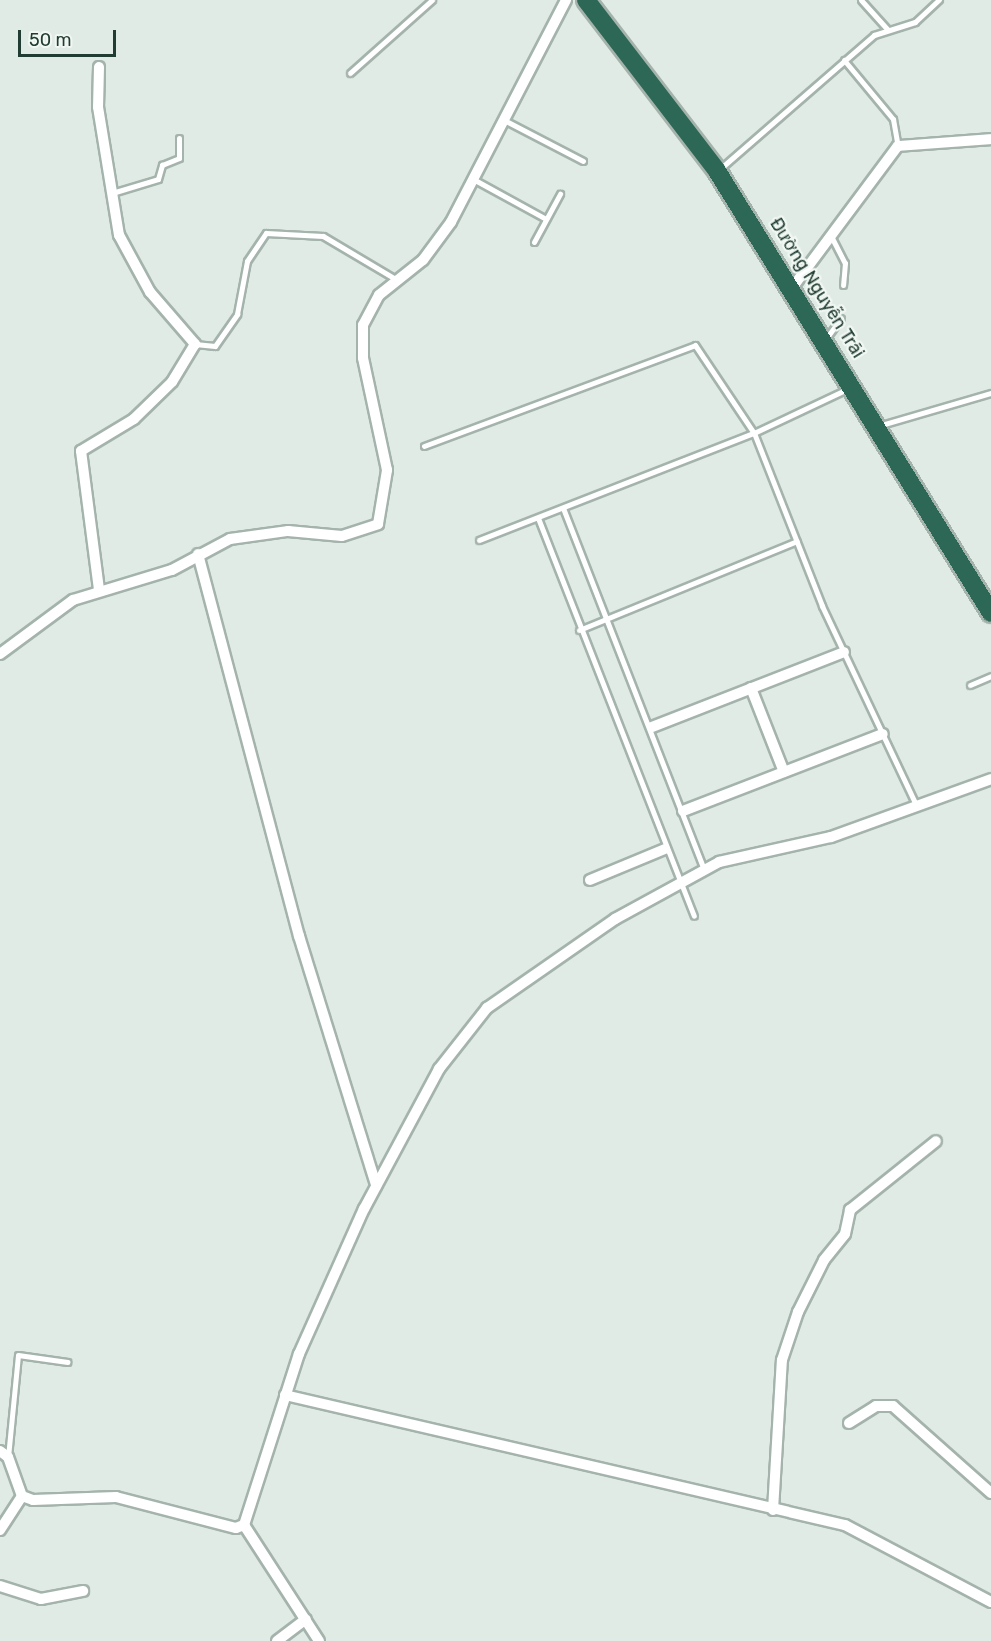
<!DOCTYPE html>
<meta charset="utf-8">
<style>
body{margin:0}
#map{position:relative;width:991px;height:1641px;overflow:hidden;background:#e1ebe5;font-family:Rubik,sans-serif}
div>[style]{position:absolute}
.roads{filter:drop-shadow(2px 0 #a4b3ac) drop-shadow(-2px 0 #a4b3ac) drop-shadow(0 2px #a4b3ac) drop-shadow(0 -2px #a4b3ac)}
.lane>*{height:5px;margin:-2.5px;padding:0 2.5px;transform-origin:2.5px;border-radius:2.5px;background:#fff}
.street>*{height:10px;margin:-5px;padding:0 5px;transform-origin:5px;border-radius:5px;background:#fff}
.highway>*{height:18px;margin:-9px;padding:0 9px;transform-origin:9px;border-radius:9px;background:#2d6755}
span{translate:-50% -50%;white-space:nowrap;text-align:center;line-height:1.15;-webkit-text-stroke:4.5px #f1f8f4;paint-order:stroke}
.street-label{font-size:18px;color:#213c32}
.scale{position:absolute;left:18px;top:30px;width:98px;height:27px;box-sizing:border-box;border:3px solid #213c32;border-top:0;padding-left:8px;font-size:18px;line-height:21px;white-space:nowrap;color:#213c32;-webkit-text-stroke:4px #f1f8f4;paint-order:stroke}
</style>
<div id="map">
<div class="roads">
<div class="lane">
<i style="left:861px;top:0;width:39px;rotate:48deg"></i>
<i style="left:844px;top:60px;width:77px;rotate:50.3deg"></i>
<i style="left:893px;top:119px;width:27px;rotate:80deg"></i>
<i style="left:350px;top:73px;width:110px;rotate:-41.7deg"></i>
<i style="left:504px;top:120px;width:89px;rotate:27.4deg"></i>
<i style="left:721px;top:168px;width:203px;rotate:-41deg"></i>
<i style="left:874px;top:35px;width:43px;rotate:-17.6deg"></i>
<i style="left:915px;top:22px;width:33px;rotate:-43deg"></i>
<i style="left:473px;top:179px;width:83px;rotate:28.7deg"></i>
<i style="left:112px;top:193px;width:48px;rotate:-16.9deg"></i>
<i style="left:158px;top:179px;width:15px;rotate:-74deg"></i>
<i style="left:162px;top:165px;width:18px;rotate:-22deg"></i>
<i style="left:179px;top:158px;width:20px;rotate:-90deg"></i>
<i style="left:832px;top:238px;width:28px;rotate:63deg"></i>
<i style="left:845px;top:263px;width:22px;rotate:95deg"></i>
<i style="left:534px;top:242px;width:55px;rotate:-61.6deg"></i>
<i style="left:825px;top:340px;width:27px;rotate:-54deg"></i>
<i style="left:195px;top:344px;width:20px;rotate:6deg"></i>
<i style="left:215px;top:346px;width:39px;rotate:-55deg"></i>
<i style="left:237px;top:314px;width:54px;rotate:-79.3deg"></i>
<i style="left:247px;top:261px;width:34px;rotate:-56deg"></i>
<i style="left:266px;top:233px;width:57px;rotate:3deg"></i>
<i style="left:323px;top:236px;width:86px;rotate:30.7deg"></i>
<i style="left:878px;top:426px;width:118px;rotate:-16.3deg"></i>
<i style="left:424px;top:446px;width:289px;rotate:-20.4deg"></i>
<i style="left:695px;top:345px;width:106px;rotate:56.2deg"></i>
<i style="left:754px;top:433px;width:186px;rotate:68.5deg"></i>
<i style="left:822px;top:606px;width:220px;rotate:64.7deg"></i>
<i style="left:563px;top:508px;width:388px;rotate:68.7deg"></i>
<i style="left:538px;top:518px;width:427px;rotate:68.6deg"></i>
<i style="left:479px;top:540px;width:295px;rotate:-21.3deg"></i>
<i style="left:754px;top:433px;width:103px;rotate:-25.3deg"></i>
<i style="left:579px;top:630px;width:235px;rotate:-22.2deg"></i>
<i style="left:970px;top:685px;width:23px;rotate:-23deg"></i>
<i style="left:8px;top:1457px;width:102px;rotate:-84.4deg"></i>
<i style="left:18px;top:1355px;width:50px;rotate:8deg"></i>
</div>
<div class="street">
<i style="left:99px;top:67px;width:40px;rotate:91.4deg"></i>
<i style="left:98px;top:107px;width:130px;rotate:80.7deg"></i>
<i style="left:119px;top:235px;width:65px;rotate:61.5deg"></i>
<i style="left:150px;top:292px;width:69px;rotate:49.1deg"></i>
<i style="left:195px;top:344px;width:44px;rotate:121.2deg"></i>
<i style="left:172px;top:382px;width:53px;rotate:135.8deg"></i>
<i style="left:134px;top:419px;width:62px;rotate:148.9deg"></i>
<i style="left:81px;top:451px;width:140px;rotate:82.6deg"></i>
<i style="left:792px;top:288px;width:177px;rotate:-53.3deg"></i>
<i style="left:898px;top:146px;width:93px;rotate:-4.3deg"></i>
<i style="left:198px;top:554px;width:395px;rotate:75.2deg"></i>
<i style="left:299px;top:936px;width:261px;rotate:72.8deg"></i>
<i style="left:0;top:654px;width:91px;rotate:-36.5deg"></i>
<i style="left:73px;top:600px;width:103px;rotate:-16.9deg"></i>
<i style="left:172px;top:570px;width:66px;rotate:-28.1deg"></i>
<i style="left:230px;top:539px;width:59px;rotate:-7.9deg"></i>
<i style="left:288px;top:531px;width:54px;rotate:5.3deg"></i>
<i style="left:342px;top:536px;width:38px;rotate:-18deg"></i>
<i style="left:378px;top:524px;width:55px;rotate:-80.5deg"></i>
<i style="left:387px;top:470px;width:115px;rotate:-102.1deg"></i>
<i style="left:363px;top:358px;width:33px;rotate:-90deg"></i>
<i style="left:363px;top:325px;width:34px;rotate:-62deg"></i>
<i style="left:379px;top:295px;width:56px;rotate:-38.5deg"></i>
<i style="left:423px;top:260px;width:47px;rotate:-53.6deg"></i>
<i style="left:451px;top:222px;width:250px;rotate:-62.6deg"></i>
<i style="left:751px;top:688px;width:90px;rotate:68.6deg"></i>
<i style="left:652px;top:727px;width:206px;rotate:-21.3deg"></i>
<i style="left:683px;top:811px;width:214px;rotate:-21.1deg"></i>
<i style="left:590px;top:880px;width:81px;rotate:-22.5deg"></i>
<i style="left:285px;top:1395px;width:575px;rotate:13.07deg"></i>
<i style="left:845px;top:1525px;width:165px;rotate:27.8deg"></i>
<i style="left:849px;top:1423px;width:32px;rotate:-32deg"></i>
<i style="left:876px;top:1406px;width:17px"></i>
<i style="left:893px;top:1406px;width:131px;rotate:41.6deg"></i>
<i style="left:0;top:1451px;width:10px;rotate:37deg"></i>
<i style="left:8px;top:1457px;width:41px;rotate:70.3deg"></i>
<i style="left:22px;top:1496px;width:12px;rotate:20deg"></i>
<i style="left:33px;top:1500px;width:83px;rotate:-2.1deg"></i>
<i style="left:116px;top:1497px;width:124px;rotate:14.5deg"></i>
<i style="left:236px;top:1528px;width:9px;rotate:-21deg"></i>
<i style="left:244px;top:1525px;width:180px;rotate:-72.2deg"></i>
<i style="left:299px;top:1354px;width:159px;rotate:-65.9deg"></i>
<i style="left:364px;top:1209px;width:159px;rotate:-61.8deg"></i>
<i style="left:439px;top:1069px;width:78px;rotate:-51.8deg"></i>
<i style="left:487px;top:1008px;width:156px;rotate:-34.8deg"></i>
<i style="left:615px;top:919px;width:119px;rotate:-28.7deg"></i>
<i style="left:719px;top:862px;width:115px;rotate:-12.6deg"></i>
<i style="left:831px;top:837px;width:170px;rotate:-19.9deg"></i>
<i style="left:773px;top:1510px;width:150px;rotate:-86.6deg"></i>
<i style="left:782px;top:1360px;width:51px;rotate:-71.6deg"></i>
<i style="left:798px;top:1312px;width:58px;rotate:-63.4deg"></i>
<i style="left:824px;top:1260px;width:33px;rotate:-51deg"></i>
<i style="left:845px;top:1234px;width:25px;rotate:-78deg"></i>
<i style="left:850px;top:1210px;width:110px;rotate:-38.7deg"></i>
<i style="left:244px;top:1525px;width:138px;rotate:57.1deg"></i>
<i style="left:0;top:1530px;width:40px;rotate:-57.1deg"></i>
<i style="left:0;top:1586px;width:43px;rotate:17.6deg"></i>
<i style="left:41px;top:1599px;width:43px;rotate:-10.8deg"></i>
<i style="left:277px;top:1641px;width:36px;rotate:-37deg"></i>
</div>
<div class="highway">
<i style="left:586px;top:0;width:215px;rotate:52.5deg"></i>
<i style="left:717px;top:171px;width:520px;rotate:58.2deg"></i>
</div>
</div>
<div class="street-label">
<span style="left:817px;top:288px;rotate:58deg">Đường Nguyễn Trãi</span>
</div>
<div class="scale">50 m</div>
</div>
